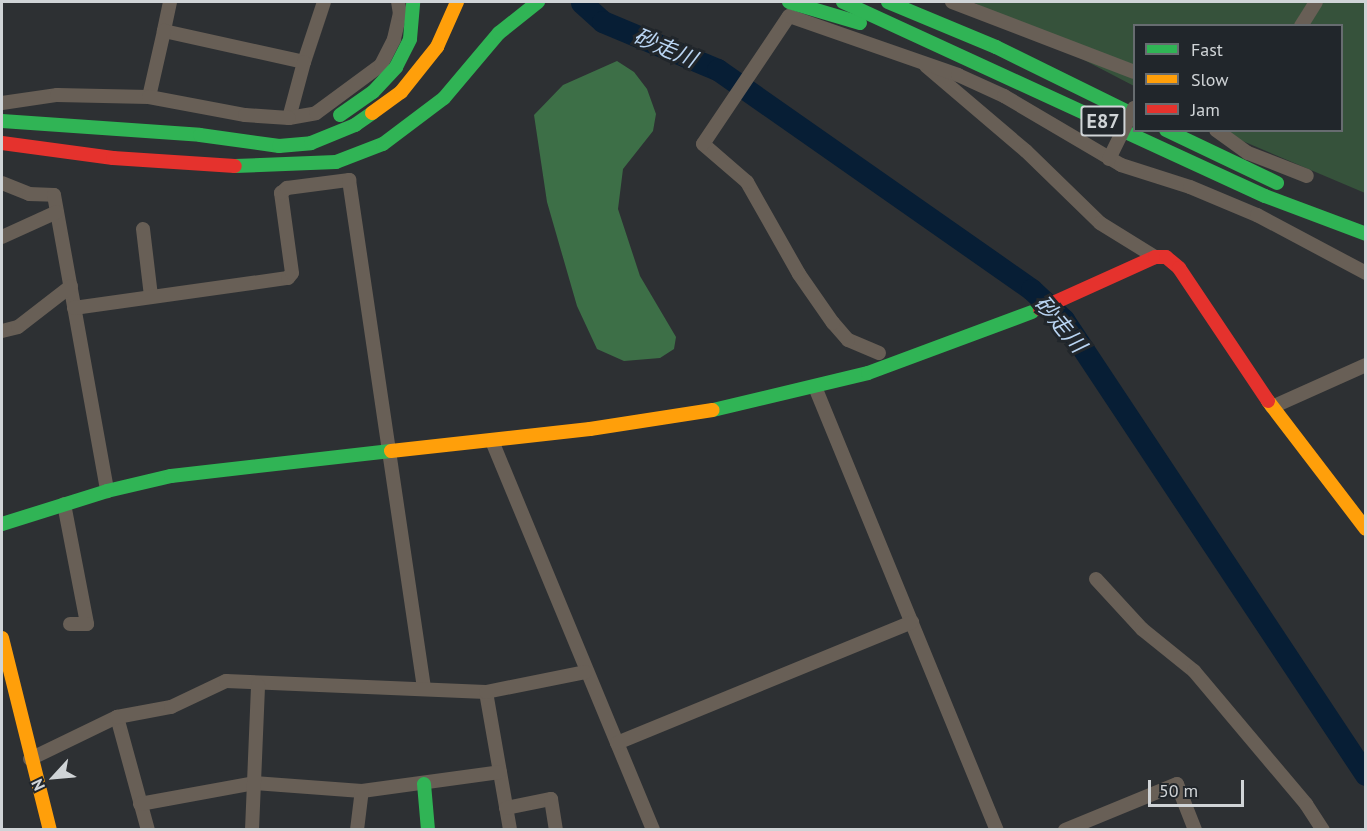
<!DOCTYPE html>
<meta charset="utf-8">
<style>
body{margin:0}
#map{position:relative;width:1367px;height:831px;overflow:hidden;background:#2d3033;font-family:"PT Sans","Noto Sans JP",sans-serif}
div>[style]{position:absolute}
.green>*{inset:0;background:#36523b}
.forest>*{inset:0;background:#3d6f47}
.river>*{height:22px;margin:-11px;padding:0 11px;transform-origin:11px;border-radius:11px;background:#071e35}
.street>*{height:14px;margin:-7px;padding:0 7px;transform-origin:7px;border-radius:7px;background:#685f56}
.fast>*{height:14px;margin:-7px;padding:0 7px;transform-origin:7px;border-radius:7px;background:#30b455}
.slow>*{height:14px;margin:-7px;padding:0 7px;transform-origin:7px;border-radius:7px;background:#ff9f0a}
.jam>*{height:14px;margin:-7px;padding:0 7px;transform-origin:7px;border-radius:7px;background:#e5322d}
.street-bridge>*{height:14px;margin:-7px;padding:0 7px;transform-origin:7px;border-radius:7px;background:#685f56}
span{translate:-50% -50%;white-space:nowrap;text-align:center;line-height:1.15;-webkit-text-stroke:6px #21262b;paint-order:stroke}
.shield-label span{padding:2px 4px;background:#21262b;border:2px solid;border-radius:4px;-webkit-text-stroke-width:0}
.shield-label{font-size:20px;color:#d0d4d7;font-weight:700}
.water-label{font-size:22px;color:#bad5f3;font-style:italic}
.frame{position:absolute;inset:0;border:3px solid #d0d4d7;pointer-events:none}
.legend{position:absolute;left:1133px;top:24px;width:210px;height:108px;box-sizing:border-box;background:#21262b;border:2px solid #676c70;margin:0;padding:8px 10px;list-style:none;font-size:18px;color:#d0d4d7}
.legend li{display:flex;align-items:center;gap:12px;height:30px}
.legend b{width:30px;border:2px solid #676c70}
.north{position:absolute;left:24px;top:747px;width:60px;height:60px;-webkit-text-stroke:4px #21262b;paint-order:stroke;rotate:244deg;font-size:16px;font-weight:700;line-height:24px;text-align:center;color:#d0d4d7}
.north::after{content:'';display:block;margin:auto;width:21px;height:27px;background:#d0d4d7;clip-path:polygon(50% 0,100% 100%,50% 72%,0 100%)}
.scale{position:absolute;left:1148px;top:780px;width:96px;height:27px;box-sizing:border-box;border:3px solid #d0d4d7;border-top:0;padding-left:8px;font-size:18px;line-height:21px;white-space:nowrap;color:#d0d4d7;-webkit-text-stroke:4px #21262b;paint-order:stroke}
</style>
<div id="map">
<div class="green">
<i style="clip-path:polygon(973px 2px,1365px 2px,1365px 193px,1219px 131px,1342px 130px,1342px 26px,1134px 26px,1134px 86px)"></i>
</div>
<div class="forest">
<i style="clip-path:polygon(617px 61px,634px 72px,647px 89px,656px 114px,653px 131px,623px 169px,618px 209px,640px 276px,676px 337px,674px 349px,660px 358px,624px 361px,597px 349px,577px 306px,547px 202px,534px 115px,563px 85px)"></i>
</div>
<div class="river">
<i style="left:582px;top:3px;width:28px;rotate:42deg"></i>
<i style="left:603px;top:22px;width:125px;rotate:22.7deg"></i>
<i style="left:718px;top:70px;width:383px;rotate:35deg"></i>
<i style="left:1032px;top:290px;width:44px;rotate:43.2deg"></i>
<i style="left:1064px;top:320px;width:546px;rotate:56.43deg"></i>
</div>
<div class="street">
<i style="left:170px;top:2px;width:30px;rotate:102deg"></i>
<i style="left:164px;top:31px;width:143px;rotate:12.5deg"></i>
<i style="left:304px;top:62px;width:63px;rotate:-71.6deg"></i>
<i style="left:952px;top:2px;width:195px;rotate:21deg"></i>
<i style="left:1301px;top:26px;width:28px;rotate:-58deg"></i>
<i style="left:304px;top:62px;width:58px;rotate:105deg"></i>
<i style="left:289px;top:118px;width:27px;rotate:-10deg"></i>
<i style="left:316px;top:113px;width:81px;rotate:-36.4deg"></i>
<i style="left:381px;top:65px;width:29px;rotate:-63deg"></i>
<i style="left:394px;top:39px;width:26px;rotate:-77deg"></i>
<i style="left:400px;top:14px;width:12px;rotate:-99deg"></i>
<i style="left:926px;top:66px;width:131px;rotate:40.4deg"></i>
<i style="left:1026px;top:151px;width:103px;rotate:44.2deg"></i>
<i style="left:1100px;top:223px;width:65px;rotate:31.7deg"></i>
<i style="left:149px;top:97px;width:68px;rotate:-77.2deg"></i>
<i style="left:2px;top:103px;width:56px;rotate:-8.3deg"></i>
<i style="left:57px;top:95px;width:92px;rotate:1.2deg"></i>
<i style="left:149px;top:97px;width:98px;rotate:10.6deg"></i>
<i style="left:245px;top:115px;width:44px;rotate:3.9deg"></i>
<i style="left:1216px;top:130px;width:39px;rotate:36deg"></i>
<i style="left:1248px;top:153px;width:63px;rotate:21.3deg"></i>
<i style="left:2px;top:183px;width:29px;rotate:22deg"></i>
<i style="left:29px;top:194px;width:25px;rotate:2deg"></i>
<i style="left:54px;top:195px;width:301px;rotate:79.8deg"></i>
<i style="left:143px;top:229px;width:67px;rotate:83.2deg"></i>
<i style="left:2px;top:237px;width:60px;rotate:-24.4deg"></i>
<i style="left:74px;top:308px;width:216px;rotate:-8deg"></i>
<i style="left:288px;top:278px;width:6px;rotate:-51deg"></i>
<i style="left:292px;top:273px;width:81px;rotate:-97.8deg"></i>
<i style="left:281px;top:193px;width:8px;rotate:-40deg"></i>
<i style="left:287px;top:188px;width:63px;rotate:-7.4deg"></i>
<i style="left:349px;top:180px;width:514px;rotate:81.6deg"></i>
<i style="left:2px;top:331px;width:16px;rotate:-14deg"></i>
<i style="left:18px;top:327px;width:67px;rotate:-37.7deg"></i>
<i style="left:879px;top:353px;width:34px;rotate:-157deg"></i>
<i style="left:848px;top:340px;width:23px;rotate:-131deg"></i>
<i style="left:833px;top:323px;width:60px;rotate:-124.8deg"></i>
<i style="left:799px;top:274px;width:106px;rotate:-119.5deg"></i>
<i style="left:747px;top:182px;width:58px;rotate:-139.2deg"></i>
<i style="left:703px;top:144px;width:154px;rotate:-56.1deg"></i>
<i style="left:789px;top:16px;width:179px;rotate:19.2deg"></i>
<i style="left:958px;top:75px;width:51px;rotate:24.5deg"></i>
<i style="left:1004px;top:96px;width:136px;rotate:30.5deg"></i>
<i style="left:1121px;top:165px;width:72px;rotate:17.7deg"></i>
<i style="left:1190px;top:187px;width:73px;rotate:22.7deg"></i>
<i style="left:1257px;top:215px;width:123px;rotate:28deg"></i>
<i style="left:815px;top:387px;width:479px;rotate:67.7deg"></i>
<i style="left:1272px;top:407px;width:103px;rotate:-24.1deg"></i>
<i style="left:492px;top:441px;width:421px;rotate:67.5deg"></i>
<i style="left:64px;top:504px;width:122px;rotate:79.1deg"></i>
<i style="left:87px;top:624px;width:17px;rotate:180deg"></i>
<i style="left:1096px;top:579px;width:68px;rotate:47.4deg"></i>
<i style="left:1142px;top:629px;width:67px;rotate:38.9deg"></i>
<i style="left:1194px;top:671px;width:174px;rotate:49.9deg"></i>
<i style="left:1306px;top:804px;width:31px;rotate:57deg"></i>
<i style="left:486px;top:692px;width:140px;rotate:80.1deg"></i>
<i style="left:117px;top:717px;width:117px;rotate:74.7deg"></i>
<i style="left:617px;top:743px;width:319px;rotate:-22.3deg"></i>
<i style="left:30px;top:759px;width:97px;rotate:-25.8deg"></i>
<i style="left:117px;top:717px;width:55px;rotate:-10.5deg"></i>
<i style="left:171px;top:707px;width:61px;rotate:-25.3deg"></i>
<i style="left:226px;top:681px;width:260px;rotate:2.4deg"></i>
<i style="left:486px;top:692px;width:101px;rotate:-11.4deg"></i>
<i style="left:140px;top:804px;width:116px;rotate:-10.4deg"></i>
<i style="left:254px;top:783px;width:108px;rotate:4.2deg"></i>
<i style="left:362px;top:791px;width:139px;rotate:-7.8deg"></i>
<i style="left:506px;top:808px;width:46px;rotate:-11.3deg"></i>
<i style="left:551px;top:799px;width:31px;rotate:81deg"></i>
<i style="left:252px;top:830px;width:145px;rotate:-87.6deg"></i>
<i style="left:357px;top:830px;width:39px;rotate:-83deg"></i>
<i style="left:1065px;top:830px;width:121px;rotate:-22.3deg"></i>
<i style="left:1177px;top:784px;width:49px;rotate:68.6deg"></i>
</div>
<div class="fast">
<i style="left:789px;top:2px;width:74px;rotate:16.5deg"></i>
<i style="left:843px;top:2px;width:464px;rotate:24.7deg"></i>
<i style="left:1265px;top:196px;width:108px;rotate:20.6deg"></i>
<i style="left:888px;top:2px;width:117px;rotate:22.6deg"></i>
<i style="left:996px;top:47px;width:154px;rotate:26.2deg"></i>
<i style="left:340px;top:115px;width:40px;rotate:-34.9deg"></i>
<i style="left:373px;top:92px;width:34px;rotate:-47deg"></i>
<i style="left:396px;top:67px;width:31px;rotate:-63deg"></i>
<i style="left:410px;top:39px;width:37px;rotate:-85deg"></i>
<i style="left:2px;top:121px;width:198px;rotate:4deg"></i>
<i style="left:200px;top:135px;width:80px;rotate:7.9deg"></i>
<i style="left:279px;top:146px;width:32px;rotate:-5deg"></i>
<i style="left:311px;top:143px;width:48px;rotate:-22.2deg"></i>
<i style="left:355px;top:125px;width:21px;rotate:-35deg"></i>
<i style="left:1166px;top:130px;width:123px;rotate:25.5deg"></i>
<i style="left:235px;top:166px;width:101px;rotate:-2.3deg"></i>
<i style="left:336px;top:162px;width:50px;rotate:-21deg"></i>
<i style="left:383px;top:144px;width:76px;rotate:-37deg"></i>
<i style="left:444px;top:98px;width:85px;rotate:-49.8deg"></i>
<i style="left:499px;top:33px;width:50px;rotate:-38.5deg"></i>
<i style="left:713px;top:410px;width:159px;rotate:-13.4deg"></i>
<i style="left:868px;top:373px;width:175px;rotate:-20.4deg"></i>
<i style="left:2px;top:524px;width:110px;rotate:-17.4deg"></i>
<i style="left:107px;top:491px;width:66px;rotate:-13.2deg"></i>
<i style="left:171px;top:476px;width:221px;rotate:-6.5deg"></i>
<i style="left:424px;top:784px;width:46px;rotate:85deg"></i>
</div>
<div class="slow">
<i style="left:372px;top:113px;width:36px;rotate:-36deg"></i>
<i style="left:401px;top:92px;width:58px;rotate:-51.3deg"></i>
<i style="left:437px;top:47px;width:49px;rotate:-66deg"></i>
<i style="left:1268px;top:401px;width:161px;rotate:52.6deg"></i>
<i style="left:391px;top:451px;width:200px;rotate:-6.3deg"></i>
<i style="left:590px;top:429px;width:124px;rotate:-8.8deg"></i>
<i style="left:2px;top:638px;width:198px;rotate:76deg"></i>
</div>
<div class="jam">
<i style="left:2px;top:143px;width:112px;rotate:7.7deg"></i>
<i style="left:113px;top:158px;width:122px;rotate:3.8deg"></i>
<i style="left:1040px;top:309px;width:126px;rotate:-24.3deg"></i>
<i style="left:1155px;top:257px;width:11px"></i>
<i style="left:1166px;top:257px;width:17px;rotate:40deg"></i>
<i style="left:1179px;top:268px;width:160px;rotate:56.2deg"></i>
</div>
<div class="street-bridge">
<i style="left:1109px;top:159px;width:57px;rotate:-63.9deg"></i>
</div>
<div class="shield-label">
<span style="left:1103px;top:121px">E87</span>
</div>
<div class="water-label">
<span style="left:665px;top:48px;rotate:23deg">砂走川</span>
<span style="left:1060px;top:324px;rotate:50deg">砂走川</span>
</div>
<div class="frame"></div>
<ul class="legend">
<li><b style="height:8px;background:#30b455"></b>Fast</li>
<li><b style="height:8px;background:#ff9f0a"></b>Slow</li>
<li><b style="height:8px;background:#e5322d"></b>Jam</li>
</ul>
<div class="north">N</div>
<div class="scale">50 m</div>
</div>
